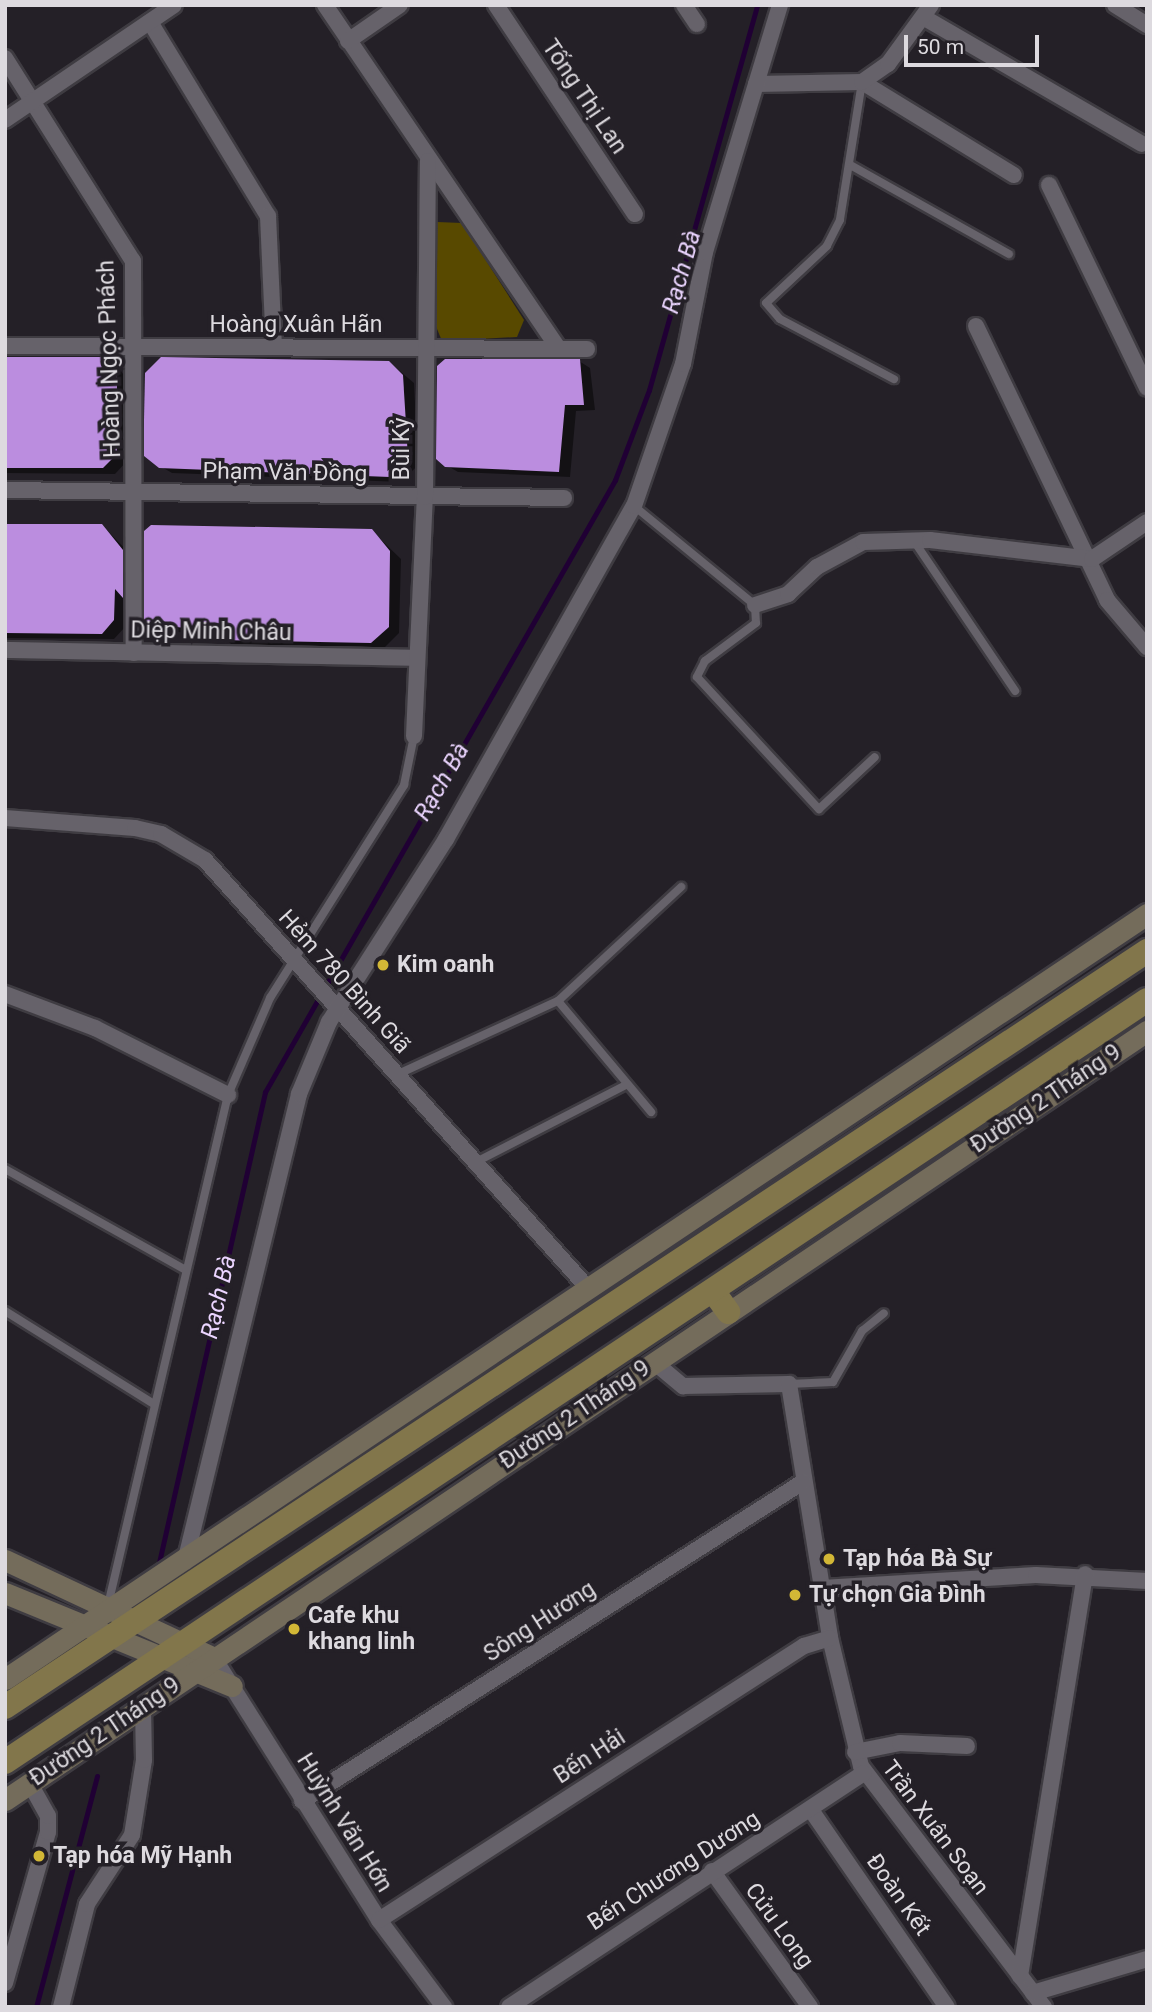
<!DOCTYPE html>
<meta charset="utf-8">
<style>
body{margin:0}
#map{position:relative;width:1152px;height:2012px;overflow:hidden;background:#242027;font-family:Roboto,sans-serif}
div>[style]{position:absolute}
.green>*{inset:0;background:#584900}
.shadow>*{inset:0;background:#0007}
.stream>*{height:5px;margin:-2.5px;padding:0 2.5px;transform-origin:2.5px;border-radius:2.5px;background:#200034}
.building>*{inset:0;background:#bb8ddf}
.roads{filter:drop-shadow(2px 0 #3f3c42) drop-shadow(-2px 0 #3f3c42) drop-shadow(0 2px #3f3c42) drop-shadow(0 -2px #3f3c42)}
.service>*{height:8px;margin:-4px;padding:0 4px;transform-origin:4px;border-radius:4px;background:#66626a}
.minor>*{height:16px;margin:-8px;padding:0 8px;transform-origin:8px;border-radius:8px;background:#66626a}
.secondary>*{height:21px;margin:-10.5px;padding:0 10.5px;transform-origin:10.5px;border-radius:10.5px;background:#746c5b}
.primary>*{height:24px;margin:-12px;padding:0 12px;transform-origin:12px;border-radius:12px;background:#82764b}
.dots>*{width:19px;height:19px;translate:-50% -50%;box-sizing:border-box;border:4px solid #242027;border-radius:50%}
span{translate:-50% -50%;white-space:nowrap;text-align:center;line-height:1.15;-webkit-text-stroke:7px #242027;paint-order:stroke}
.street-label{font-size:23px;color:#dddadf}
.poi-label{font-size:23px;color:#dddadf;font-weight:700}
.left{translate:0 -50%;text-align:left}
.water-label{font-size:24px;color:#ebd5ff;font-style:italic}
.frame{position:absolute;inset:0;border:7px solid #dddadf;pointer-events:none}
.scale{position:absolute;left:904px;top:35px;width:135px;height:32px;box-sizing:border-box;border:4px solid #dddadf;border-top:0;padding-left:9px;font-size:21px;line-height:24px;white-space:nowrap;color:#dddadf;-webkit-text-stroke:5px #242027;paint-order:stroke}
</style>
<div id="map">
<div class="green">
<i style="clip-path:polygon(437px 222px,462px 223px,524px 320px,517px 337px,442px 341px,435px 324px)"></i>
</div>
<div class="shadow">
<i style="clip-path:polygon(5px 357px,106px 359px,118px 366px,128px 382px,128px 460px,115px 474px,5px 473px)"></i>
<i style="clip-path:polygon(579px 361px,590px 368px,595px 410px,576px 411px,570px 477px,458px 472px,446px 465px)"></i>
<i style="clip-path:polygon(389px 362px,414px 383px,418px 465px,402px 482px,172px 473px,160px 466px)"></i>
<i style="clip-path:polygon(102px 525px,134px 558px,134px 602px,126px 597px,125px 627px,114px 639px,5px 638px,5px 526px)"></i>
<i style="clip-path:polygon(372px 531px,401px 559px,399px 633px,383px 649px,234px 646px,219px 635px,163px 631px,151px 624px)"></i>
</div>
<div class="stream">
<i style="left:158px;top:1567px;width:487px;rotate:-77.3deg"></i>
<i style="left:265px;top:1092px;width:705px;rotate:-60.23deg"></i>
<i style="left:615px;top:480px;width:96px;rotate:-69.3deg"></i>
<i style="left:649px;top:390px;width:400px;rotate:-74.3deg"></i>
<i style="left:36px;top:2007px;width:239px;rotate:-75.2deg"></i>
</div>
<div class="building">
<i style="clip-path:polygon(5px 357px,107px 357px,117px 374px,117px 454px,103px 468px,5px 468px)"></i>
<i style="clip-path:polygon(161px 357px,389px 361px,403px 375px,408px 458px,390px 477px,159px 468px,144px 456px,144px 420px,145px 373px)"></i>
<i style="clip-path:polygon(445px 359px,580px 359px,584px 405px,565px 405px,559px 472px,445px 467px,436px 459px,437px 366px)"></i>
<i style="clip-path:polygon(5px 524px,102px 524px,123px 550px,123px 598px,115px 589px,114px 620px,102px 634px,5px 633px)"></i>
<i style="clip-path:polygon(151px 525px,372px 529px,390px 551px,389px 627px,371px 643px,221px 640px,213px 630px,150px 625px,144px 619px,144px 531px)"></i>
</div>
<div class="roads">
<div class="service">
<i style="left:862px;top:82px;width:140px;rotate:99.1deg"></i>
<i style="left:840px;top:220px;width:29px;rotate:117deg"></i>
<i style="left:827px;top:246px;width:83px;rotate:136.9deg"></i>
<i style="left:766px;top:303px;width:21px;rotate:49deg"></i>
<i style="left:780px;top:319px;width:129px;rotate:27.8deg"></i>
<i style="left:852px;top:166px;width:180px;rotate:29.3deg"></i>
<i style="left:634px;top:506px;width:156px;rotate:39.3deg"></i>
<i style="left:755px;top:605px;width:18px;rotate:87deg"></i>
<i style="left:756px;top:623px;width:64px;rotate:143.3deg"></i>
<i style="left:705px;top:661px;width:18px;rotate:117deg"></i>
<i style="left:697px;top:677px;width:180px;rotate:47.3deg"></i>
<i style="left:819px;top:809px;width:76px;rotate:-42.9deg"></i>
<i style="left:914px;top:541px;width:181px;rotate:56deg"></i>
<i style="left:558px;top:1001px;width:145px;rotate:50deg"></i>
<i style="left:396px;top:1075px;width:178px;rotate:-24.6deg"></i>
<i style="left:558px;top:1001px;width:168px;rotate:-42.8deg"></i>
<i style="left:476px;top:1162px;width:169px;rotate:-27.2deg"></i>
<i style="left:5px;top:1169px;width:205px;rotate:29.2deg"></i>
<i style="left:5px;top:1311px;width:176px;rotate:32deg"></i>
<i style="left:789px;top:1384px;width:44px;rotate:-2.6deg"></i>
<i style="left:833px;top:1382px;width:59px;rotate:-60.4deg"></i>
<i style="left:862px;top:1331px;width:28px;rotate:-39deg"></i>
<i style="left:108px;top:1605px;width:524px;rotate:-76.76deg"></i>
<i style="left:228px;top:1095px;width:106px;rotate:-66.6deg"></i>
<i style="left:270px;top:998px;width:252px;rotate:-57.8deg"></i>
<i style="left:404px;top:785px;width:50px;rotate:-78.5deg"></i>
</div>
<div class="minor">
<i style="left:325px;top:5px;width:416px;rotate:55.8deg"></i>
<i style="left:496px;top:5px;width:251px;rotate:56.4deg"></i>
<i style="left:684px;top:5px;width:23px;rotate:56deg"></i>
<i style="left:1115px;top:5px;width:38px;rotate:32deg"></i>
<i style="left:923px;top:17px;width:253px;rotate:30.1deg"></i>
<i style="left:150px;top:22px;width:227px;rotate:58.7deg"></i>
<i style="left:268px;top:216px;width:131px;rotate:87.4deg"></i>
<i style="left:348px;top:41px;width:63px;rotate:-34.7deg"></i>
<i style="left:5px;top:58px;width:240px;rotate:57.8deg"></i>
<i style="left:133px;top:261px;width:392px;rotate:89.9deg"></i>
<i style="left:862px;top:82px;width:178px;rotate:31.5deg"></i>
<i style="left:756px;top:84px;width:106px;rotate:-1.1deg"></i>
<i style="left:862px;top:82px;width:32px;rotate:-35deg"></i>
<i style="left:888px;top:64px;width:73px;rotate:-53.9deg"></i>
<i style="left:5px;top:120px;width:204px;rotate:-34.2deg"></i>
<i style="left:1049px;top:185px;width:225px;rotate:64.2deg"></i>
<i style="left:976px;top:326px;width:304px;rotate:64.4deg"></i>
<i style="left:1107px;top:600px;width:62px;rotate:49.6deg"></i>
<i style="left:5px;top:346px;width:582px;rotate:0.3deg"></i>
<i style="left:5px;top:490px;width:559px;rotate:0.82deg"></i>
<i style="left:755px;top:605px;width:35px;rotate:-18deg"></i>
<i style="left:788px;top:594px;width:40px;rotate:-43deg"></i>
<i style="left:817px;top:567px;width:52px;rotate:-28.5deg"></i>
<i style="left:863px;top:542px;width:67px;rotate:-1.7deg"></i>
<i style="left:930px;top:540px;width:163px;rotate:6.7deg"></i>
<i style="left:1092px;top:559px;width:66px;rotate:-33.9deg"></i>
<i style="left:5px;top:650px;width:411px;rotate:1.1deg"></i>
<i style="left:414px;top:736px;width:239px;rotate:-87.4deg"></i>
<i style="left:425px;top:497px;width:336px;rotate:-89.5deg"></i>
<i style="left:5px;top:818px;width:130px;rotate:4.4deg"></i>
<i style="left:135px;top:828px;width:27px;rotate:13deg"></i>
<i style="left:161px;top:834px;width:51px;rotate:30.6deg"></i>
<i style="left:205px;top:860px;width:574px;rotate:48.18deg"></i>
<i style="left:5px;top:994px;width:96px;rotate:20.7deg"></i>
<i style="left:95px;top:1028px;width:149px;rotate:26.7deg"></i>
<i style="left:654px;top:1362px;width:38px;rotate:40deg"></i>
<i style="left:683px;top:1386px;width:106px;rotate:-1.1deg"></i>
<i style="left:789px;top:1384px;width:257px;rotate:80.8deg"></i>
<i style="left:830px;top:1638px;width:132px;rotate:76.4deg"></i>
<i style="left:861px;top:1766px;width:303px;rotate:52.8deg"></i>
<i style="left:185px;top:1562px;width:482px;rotate:-76.3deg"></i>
<i style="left:299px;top:1094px;width:78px;rotate:-67.4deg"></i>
<i style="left:329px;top:1022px;width:217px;rotate:-57.4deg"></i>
<i style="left:446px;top:839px;width:382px;rotate:-60.6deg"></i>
<i style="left:634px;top:506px;width:150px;rotate:-71deg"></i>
<i style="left:683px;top:364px;width:114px;rotate:-78.9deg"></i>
<i style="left:705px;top:252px;width:258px;rotate:-73.1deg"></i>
<i style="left:822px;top:1588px;width:214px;rotate:-3.5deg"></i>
<i style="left:1036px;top:1575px;width:111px;rotate:3.1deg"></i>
<i style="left:214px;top:1658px;width:310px;rotate:57.8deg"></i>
<i style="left:379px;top:1920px;width:109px;rotate:53.2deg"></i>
<i style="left:855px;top:1752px;width:46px;rotate:-11.3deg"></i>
<i style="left:900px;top:1743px;width:67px;rotate:2.6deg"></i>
<i style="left:302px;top:1801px;width:594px;rotate:-32.49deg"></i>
<i style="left:811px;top:1810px;width:239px;rotate:55.4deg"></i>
<i style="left:712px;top:1871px;width:168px;rotate:54.2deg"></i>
<i style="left:379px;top:1920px;width:506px;rotate:-32.81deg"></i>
<i style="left:804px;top:1646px;width:27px;rotate:-17deg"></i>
<i style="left:1020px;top:1976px;width:407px;rotate:-80.8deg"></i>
<i style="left:5px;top:1983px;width:157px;rotate:-74.1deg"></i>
<i style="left:48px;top:1832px;width:16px;rotate:-90deg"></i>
<i style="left:48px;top:1816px;width:38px;rotate:-119deg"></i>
<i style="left:1033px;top:1993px;width:119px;rotate:-16.6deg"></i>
<i style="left:61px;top:2007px;width:106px;rotate:-75.8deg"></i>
<i style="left:87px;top:1904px;width:82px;rotate:-56.9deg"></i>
<i style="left:132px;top:1835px;width:76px;rotate:-80.9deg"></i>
<i style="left:144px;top:1760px;width:54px;rotate:-91.1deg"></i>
<i style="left:509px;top:2007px;width:425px;rotate:-33.4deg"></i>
</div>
<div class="secondary">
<i style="left:5px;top:1560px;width:231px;rotate:25.1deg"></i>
<i style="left:5px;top:1593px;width:245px;rotate:22.3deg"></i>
<i style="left:5px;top:1679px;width:1375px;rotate:-33.82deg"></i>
<i style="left:5px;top:1800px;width:1377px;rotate:-33.96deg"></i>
</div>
<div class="primary">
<i style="left:713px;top:1291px;width:26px;rotate:54deg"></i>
<i style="left:5px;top:1707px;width:1370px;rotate:-33.5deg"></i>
<i style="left:5px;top:1762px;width:1373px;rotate:-33.71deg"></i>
</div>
</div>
<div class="dots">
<i style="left:383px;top:965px;background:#d2b736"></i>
<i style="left:829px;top:1559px;background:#d2b736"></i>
<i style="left:795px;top:1595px;background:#d2b736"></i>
<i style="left:294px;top:1629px;background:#d2b736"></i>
<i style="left:39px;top:1856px;background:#d2b736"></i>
</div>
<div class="street-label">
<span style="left:584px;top:97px;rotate:56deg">Tống Thị Lan</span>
<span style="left:296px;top:325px">Hoàng Xuân Hãn</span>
<span style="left:110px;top:359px;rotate:-92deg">Hoàng Ngọc Phách</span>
<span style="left:402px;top:449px;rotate:-90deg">Bùi Kỷ</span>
<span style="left:285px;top:473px;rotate:1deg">Phạm Văn Đồng</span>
<span style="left:211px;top:632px;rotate:1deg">Diệp Minh Châu</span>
<span style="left:344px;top:982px;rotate:48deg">Hẻm 780 Bình Giã</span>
<span style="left:1046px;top:1099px;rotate:-34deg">Đường 2 Tháng 9</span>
<span style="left:575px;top:1415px;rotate:-34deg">Đường 2 Tháng 9</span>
<span style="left:540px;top:1622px;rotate:-33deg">Sông Hương</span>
<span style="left:105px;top:1732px;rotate:-34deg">Đường 2 Tháng 9</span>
<span style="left:590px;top:1757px;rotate:-33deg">Bến Hải</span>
<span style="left:344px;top:1823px;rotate:58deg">Huỳnh Văn Hớn</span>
<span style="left:935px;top:1828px;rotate:53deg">Trần Xuân Soạn</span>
<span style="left:674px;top:1871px;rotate:-33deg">Bến Chương Dương</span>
<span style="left:898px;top:1895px;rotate:55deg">Đoàn Kết</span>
<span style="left:779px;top:1926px;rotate:54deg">Cửu Long</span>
</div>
<div class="poi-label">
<span class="left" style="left:397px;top:965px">Kim oanh</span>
<span class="left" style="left:843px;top:1559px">Tạp hóa Bà Sự</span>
<span class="left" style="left:809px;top:1595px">Tự chọn Gia Đình</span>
<span class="left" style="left:308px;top:1629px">Cafe khu<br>khang linh</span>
<span class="left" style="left:53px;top:1856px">Tạp hóa Mỹ Hạnh</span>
</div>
<div class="water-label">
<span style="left:682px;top:272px;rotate:-74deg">Rạch Bà</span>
<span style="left:442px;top:782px;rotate:-60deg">Rạch Bà</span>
<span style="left:219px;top:1297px;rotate:-77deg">Rạch Bà</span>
</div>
<div class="frame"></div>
<div class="scale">50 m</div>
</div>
